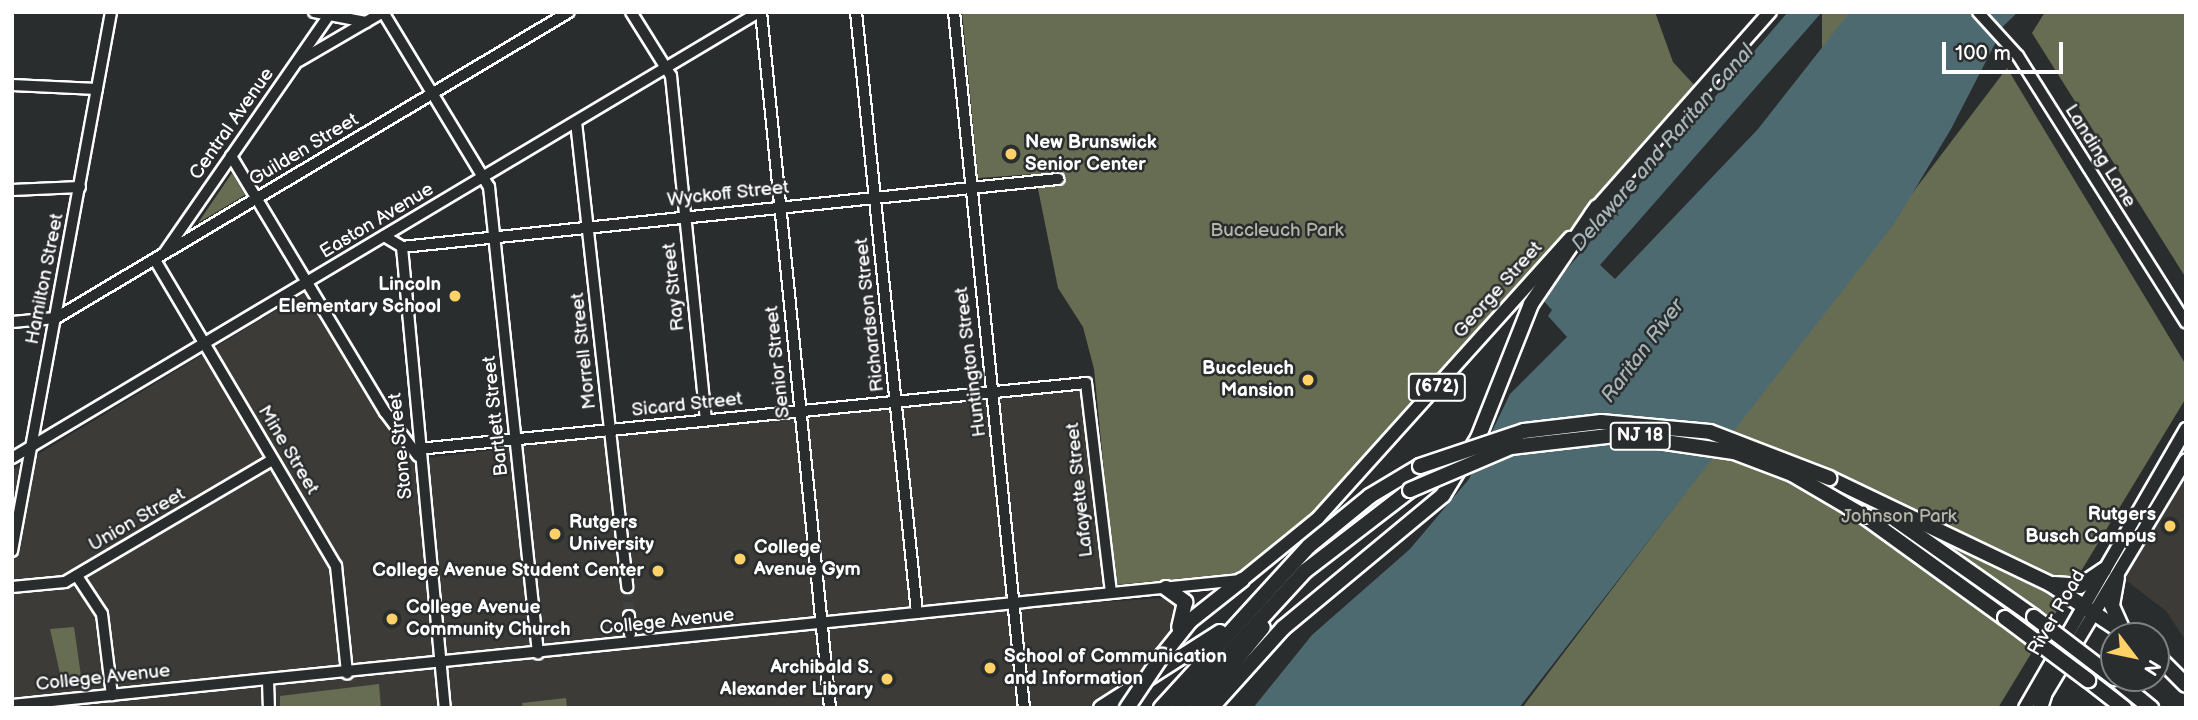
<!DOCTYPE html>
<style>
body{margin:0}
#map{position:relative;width:2198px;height:720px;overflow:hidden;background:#2a2d2e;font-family:"Balsamiq Sans",sans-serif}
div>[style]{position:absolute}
.built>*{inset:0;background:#3c3b37}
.green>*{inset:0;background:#676d53;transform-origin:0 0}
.water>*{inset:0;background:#4d6a71}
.minor-tunnel>*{height:10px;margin-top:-5px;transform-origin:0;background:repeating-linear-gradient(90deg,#3f4243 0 10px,transparent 0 15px)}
.roads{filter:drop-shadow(2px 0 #fff) drop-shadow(-2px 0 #fff) drop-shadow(0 2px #fff) drop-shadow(0 -2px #fff)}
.minor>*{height:10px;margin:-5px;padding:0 5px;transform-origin:5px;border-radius:5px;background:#2a2d2e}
.major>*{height:12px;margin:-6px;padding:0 6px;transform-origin:6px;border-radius:6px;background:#2a2d2e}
.highway>*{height:14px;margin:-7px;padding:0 7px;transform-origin:7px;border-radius:7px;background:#2a2d2e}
.bridges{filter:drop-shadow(2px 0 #fff) drop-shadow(-2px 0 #fff) drop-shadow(0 2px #fff) drop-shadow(0 -2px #fff)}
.highway-bridge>*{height:14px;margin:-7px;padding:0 7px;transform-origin:7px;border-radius:7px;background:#2a2d2e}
.dots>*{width:19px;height:19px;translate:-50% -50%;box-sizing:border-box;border:4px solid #2a2d2e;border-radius:50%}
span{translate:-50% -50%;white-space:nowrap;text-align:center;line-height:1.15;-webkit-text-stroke:5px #2a2d2e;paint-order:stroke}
.shield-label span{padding:2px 5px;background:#2a2d2e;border:2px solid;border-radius:5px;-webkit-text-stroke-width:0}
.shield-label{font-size:18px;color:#fff;font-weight:700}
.street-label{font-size:19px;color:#fff}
.poi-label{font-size:19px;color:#fff;font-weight:700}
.left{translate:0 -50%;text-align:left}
.right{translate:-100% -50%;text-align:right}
.park-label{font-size:19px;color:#b3b6a9}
.water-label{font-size:21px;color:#a6b4b8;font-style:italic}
.frame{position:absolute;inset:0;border:14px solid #fff;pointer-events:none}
.north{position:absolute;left:2100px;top:622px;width:70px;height:70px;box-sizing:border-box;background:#2a2d2e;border:2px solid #7f8182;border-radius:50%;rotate:122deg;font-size:19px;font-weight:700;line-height:28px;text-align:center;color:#fff}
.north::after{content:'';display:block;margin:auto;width:24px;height:32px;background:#ffd166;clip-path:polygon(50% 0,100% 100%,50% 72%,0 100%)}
.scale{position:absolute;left:1942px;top:42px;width:121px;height:32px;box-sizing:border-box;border:4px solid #fff;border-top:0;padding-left:9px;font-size:21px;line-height:24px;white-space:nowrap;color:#fff;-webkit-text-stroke:5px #2a2d2e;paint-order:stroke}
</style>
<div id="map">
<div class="built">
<i style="clip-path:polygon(305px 293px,410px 460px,1082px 379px,1105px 602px,1178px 597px,1182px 606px,1174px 630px,1110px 708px,12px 708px,12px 470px)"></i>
<i style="clip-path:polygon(2186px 474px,2186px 641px,2166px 611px,2123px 578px)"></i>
</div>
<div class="green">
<i style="clip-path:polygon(962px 12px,1655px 12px,1673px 62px,1697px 88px,1312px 518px,1239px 573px,1115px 585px,1094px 369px,1083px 327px,1058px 288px,1035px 174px,978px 178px)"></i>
<i style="left:1822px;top:12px;width:29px;height:337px"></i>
<i style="clip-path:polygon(2045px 12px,2186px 12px,2186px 278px,2032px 33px)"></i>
<i style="clip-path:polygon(2007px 68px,2186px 365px,2186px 398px,1998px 708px,1522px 708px)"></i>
<i style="clip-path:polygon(232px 173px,245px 195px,198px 223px)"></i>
<i style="clip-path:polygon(74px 627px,81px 676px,61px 678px,50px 629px)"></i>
<i style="clip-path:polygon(379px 684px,381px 708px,280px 708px,280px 696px)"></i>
<i style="clip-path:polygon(566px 698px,567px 708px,523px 708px,522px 703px)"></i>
</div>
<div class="water">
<i style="clip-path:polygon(1788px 12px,1822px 12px,1600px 265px,1615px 279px,1758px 129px,1850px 12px,2018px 12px,1994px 35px,1997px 40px,1951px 129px,1894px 224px,1519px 708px,1253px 708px,1312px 635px,1410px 549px,1469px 479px,1510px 394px,1567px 337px,1548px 316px,1552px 310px,1542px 299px,1547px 292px)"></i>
</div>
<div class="minor-tunnel">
<i style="left:627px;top:587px;width:29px;rotate:86deg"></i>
</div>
<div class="roads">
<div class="minor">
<i style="left:314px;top:12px;width:53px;rotate:10.9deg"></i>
<i style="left:383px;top:12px;width:205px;rotate:58.8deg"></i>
<i style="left:489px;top:187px;width:469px;rotate:84deg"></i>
<i style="left:631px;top:12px;width:75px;rotate:58deg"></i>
<i style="left:671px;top:76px;width:346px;rotate:84.2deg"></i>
<i style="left:761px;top:12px;width:699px;rotate:84.34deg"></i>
<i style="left:856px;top:12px;width:604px;rotate:84.2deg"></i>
<i style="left:954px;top:12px;width:700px;rotate:84.26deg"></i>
<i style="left:1978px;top:12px;width:59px;rotate:47.7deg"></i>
<i style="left:2018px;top:56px;width:315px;rotate:57.8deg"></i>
<i style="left:299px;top:61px;width:97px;rotate:-30.3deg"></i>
<i style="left:12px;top:85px;width:85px;rotate:2.7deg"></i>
<i style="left:576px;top:122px;width:468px;rotate:83.7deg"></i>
<i style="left:231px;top:156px;width:299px;rotate:59deg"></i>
<i style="left:385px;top:412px;width:55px;rotate:53.1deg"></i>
<i style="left:12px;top:190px;width:68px;rotate:-2.5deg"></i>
<i style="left:384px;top:236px;width:21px;rotate:31deg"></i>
<i style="left:402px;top:247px;width:463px;rotate:84.7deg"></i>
<i style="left:402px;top:247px;width:660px;rotate:-5.92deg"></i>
<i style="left:165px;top:252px;width:292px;rotate:-55.3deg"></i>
<i style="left:155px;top:260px;width:356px;rotate:59.4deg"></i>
<i style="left:336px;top:566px;width:108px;rotate:84.1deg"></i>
<i style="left:12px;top:322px;width:44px;rotate:-5.2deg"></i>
<i style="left:56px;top:318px;width:597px;rotate:-30.82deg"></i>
<i style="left:418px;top:449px;width:671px;rotate:-5.64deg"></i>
<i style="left:1086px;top:383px;width:211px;rotate:83.2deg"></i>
<i style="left:12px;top:458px;width:870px;rotate:-30.84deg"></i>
<i style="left:12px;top:551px;width:548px;rotate:-79.59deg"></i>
<i style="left:77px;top:576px;width:45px;rotate:56.7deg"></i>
<i style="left:102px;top:614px;width:82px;rotate:83deg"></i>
<i style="left:12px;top:587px;width:53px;rotate:-5.4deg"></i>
<i style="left:65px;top:582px;width:240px;rotate:-30.5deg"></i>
<i style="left:629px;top:616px;width:18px;rotate:87deg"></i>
<i style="left:268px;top:681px;width:27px;rotate:88deg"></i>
<i style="left:12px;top:705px;width:1235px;rotate:-5.81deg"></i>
</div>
<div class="major">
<i style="left:1591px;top:214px;width:270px;rotate:-48.5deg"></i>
<i style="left:1242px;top:580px;width:98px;rotate:-39.2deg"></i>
<i style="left:1318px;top:518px;width:377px;rotate:-48deg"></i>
<i style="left:2040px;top:703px;width:283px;rotate:-59deg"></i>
<i style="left:2025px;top:708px;width:322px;rotate:-60deg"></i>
</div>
<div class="highway">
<i style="left:1829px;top:478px;width:245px;rotate:25.6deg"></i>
<i style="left:2050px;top:584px;width:95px;rotate:33.4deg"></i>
<i style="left:1889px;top:515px;width:177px;rotate:35.1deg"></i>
<i style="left:1864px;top:516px;width:174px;rotate:35.9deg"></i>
<i style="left:2117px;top:577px;width:29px;rotate:100deg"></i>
<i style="left:2112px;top:606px;width:24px;rotate:66deg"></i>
<i style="left:2054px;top:584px;width:26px;rotate:4deg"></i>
<i style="left:2080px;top:586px;width:29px;rotate:-34deg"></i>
<i style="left:1166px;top:588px;width:24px;rotate:36deg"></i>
<i style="left:1185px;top:602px;width:26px;rotate:103deg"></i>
<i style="left:2156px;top:655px;width:42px;rotate:45deg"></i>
<i style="left:1162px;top:656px;width:45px;rotate:-51.3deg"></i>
<i style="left:1190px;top:621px;width:66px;rotate:-38.3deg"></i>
<i style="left:2114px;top:678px;width:48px;rotate:39deg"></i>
<i style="left:2088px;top:680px;width:46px;rotate:37.9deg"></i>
<i style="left:1101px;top:708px;width:141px;rotate:-32.6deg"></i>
<i style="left:1161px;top:708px;width:219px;rotate:-47.6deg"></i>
<i style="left:1309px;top:546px;width:79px;rotate:-39.3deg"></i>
<i style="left:1370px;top:496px;width:58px;rotate:-31deg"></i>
<i style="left:1179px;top:708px;width:186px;rotate:-47.4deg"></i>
<i style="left:1305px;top:571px;width:133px;rotate:-37.6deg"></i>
<i style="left:1197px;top:708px;width:104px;rotate:-50.8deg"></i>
<i style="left:1211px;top:708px;width:108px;rotate:-48deg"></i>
<i style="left:1283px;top:628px;width:208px;rotate:-39.7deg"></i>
<i style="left:1443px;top:495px;width:67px;rotate:-58.4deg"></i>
<i style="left:1478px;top:438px;width:144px;rotate:-68.4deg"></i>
<i style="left:1531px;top:304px;width:117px;rotate:-55.8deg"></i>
<i style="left:2040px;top:708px;width:13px;rotate:-72deg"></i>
</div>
</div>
<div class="bridges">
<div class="highway-bridge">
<i style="left:1420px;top:466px;width:110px;rotate:-18.6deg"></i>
<i style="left:1524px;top:431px;width:78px;rotate:-6.7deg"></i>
<i style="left:1601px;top:422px;width:109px;rotate:5.2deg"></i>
<i style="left:1710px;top:432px;width:128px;rotate:21.1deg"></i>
<i style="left:1410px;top:490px;width:110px;rotate:-23.1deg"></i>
<i style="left:1511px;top:447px;width:107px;rotate:-6.5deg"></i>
<i style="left:1617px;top:435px;width:118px;rotate:8.3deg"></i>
<i style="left:1734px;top:452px;width:62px;rotate:20.8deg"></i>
<i style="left:1792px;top:474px;width:83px;rotate:30.3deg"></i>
<i style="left:2034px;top:617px;width:101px;rotate:37.3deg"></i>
<i style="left:2005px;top:618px;width:104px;rotate:36.8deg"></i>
<i style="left:1127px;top:708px;width:63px;rotate:-56.1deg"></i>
</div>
</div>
<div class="dots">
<i style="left:1011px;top:154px;background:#ffd166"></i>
<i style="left:455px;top:296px;background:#ffd166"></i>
<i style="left:1308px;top:380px;background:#ffd166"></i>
<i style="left:2170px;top:526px;background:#ffd166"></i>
<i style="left:555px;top:534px;background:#ffd166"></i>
<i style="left:740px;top:559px;background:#ffd166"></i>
<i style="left:658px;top:571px;background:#ffd166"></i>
<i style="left:392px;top:619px;background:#ffd166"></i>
<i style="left:990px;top:668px;background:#ffd166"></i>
<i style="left:887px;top:679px;background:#ffd166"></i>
</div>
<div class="shield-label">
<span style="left:1437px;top:387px">(672)</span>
<span style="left:1640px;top:436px">NJ 18</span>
</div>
<div class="street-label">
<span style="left:232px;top:124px;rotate:-55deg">Central Avenue</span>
<span style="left:304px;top:150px;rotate:-31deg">Guilden Street</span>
<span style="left:2100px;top:156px;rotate:58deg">Landing Lane</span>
<span style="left:728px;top:194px;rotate:-6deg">Wyckoff Street</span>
<span style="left:377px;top:221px;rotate:-31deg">Easton Avenue</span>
<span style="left:45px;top:279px;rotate:-79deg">Hamilton Street</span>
<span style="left:674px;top:287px;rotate:-96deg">Ray Street</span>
<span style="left:1498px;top:290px;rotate:-48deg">George Street</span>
<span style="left:870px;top:315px;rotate:-96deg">Richardson Street</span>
<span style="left:584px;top:351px;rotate:-96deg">Morrell Street</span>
<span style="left:778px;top:362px;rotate:-96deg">Senior Street</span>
<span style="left:971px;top:362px;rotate:-97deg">Huntington Street</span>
<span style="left:687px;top:405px;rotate:-6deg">Sicard Street</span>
<span style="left:496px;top:416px;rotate:-96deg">Bartlett Street</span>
<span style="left:401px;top:446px;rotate:-96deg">Stone Street</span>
<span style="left:288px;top:450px;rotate:59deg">Mine Street</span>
<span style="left:1080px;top:490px;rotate:-96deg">Lafayette Street</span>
<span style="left:137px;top:520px;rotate:-30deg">Union Street</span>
<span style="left:2057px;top:613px;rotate:-60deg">River Road</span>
<span style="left:667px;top:622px;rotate:-6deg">College Avenue</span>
<span style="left:103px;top:678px;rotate:-6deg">College Avenue</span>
</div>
<div class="poi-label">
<span class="left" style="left:1025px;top:154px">New Brunswick<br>Senior Center</span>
<span class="right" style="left:441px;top:296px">Lincoln<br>Elementary School</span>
<span class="right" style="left:1294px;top:380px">Buccleuch<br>Mansion</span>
<span class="right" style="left:2156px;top:526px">Rutgers<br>Busch Campus</span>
<span class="left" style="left:569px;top:534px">Rutgers<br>University</span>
<span class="left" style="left:754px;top:559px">College<br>Avenue Gym</span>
<span class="right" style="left:644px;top:571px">College Avenue Student Center</span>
<span class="left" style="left:406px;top:619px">College Avenue<br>Community Church</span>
<span class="left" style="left:1004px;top:668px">School of Communication<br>and Information</span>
<span class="right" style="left:873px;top:679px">Archibald S.<br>Alexander Library</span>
</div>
<div class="park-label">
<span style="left:1277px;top:231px">Buccleuch Park</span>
<span style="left:1899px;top:517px">Johnson Park</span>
</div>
<div class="water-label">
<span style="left:1663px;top:148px;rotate:-49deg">Delaware and Raritan Canal</span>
<span style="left:1643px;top:351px;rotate:-53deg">Raritan River</span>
</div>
<div class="frame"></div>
<div class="north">N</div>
<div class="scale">100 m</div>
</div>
